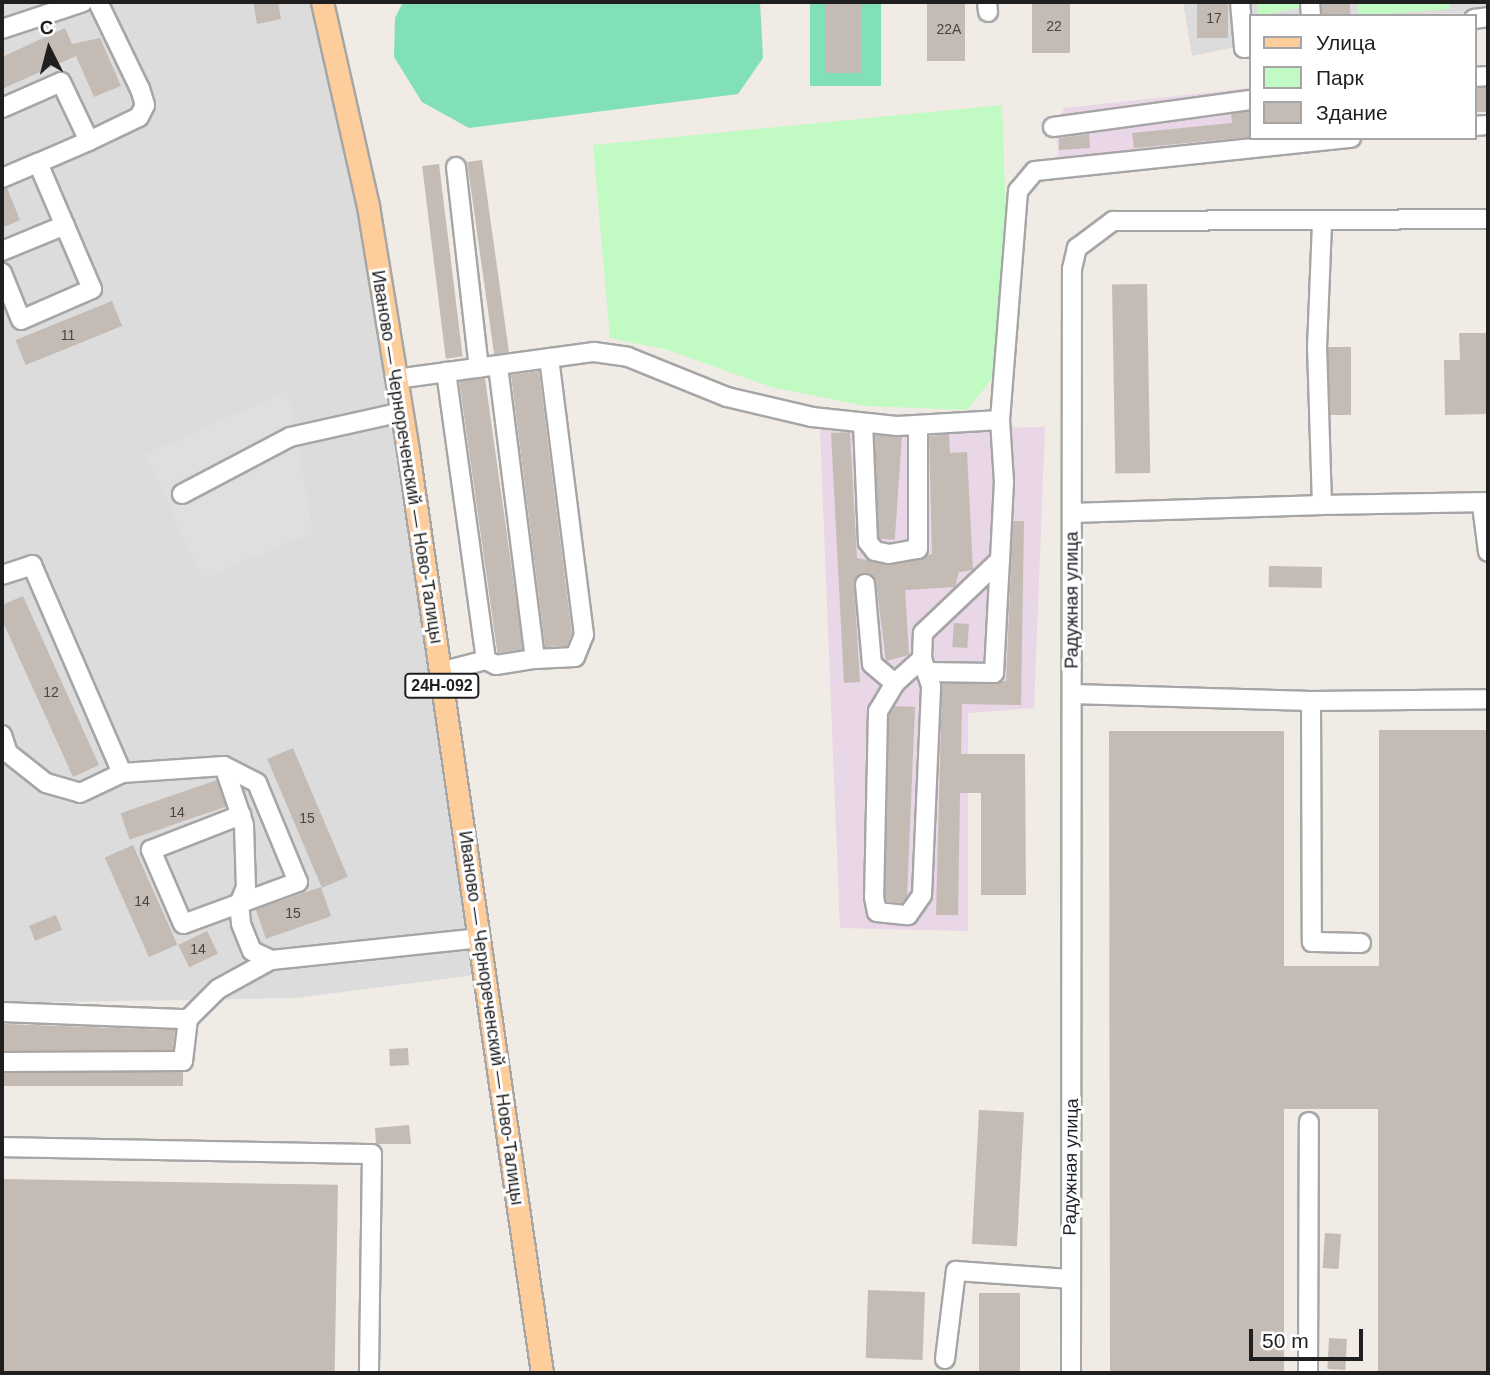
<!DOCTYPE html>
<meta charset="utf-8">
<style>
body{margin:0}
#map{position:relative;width:1490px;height:1375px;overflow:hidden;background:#f0ebe5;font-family:Arial,sans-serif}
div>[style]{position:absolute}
.residential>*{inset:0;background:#dddcdc}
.industrial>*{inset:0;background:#e9d6e6}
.park>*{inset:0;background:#c1fac3}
.pitch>*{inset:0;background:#81e0b7;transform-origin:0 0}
.parking>*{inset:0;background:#dfdfdf}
.building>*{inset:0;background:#c4bbb4;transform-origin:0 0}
.roads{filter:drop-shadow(2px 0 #a6a6a6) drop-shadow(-2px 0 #a6a6a6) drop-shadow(0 2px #a6a6a6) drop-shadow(0 -2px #a6a6a6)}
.minor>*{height:18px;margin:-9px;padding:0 9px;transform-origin:9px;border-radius:9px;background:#fff}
.major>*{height:21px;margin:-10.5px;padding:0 10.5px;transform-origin:10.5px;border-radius:10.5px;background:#fdce9c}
span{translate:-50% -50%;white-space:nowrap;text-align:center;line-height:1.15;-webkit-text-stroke:6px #fff;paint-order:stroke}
.number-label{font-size:14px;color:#484644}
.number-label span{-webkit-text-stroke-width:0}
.shield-label span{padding:2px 5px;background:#fff;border:2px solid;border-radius:5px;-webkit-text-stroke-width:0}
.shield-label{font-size:16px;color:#1f1f1f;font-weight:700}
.street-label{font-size:18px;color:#1f1f1f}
.frame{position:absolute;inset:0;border:4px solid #1f1f1f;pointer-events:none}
.legend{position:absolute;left:1249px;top:14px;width:228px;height:126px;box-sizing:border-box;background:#fff;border:2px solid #a5a5a5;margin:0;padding:9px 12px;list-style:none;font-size:21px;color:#1f1f1f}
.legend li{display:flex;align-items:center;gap:14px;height:35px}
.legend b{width:35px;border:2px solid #a5a5a5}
.north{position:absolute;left:14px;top:14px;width:70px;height:70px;-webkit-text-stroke:5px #fff;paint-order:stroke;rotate:354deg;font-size:19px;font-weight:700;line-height:28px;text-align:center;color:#1f1f1f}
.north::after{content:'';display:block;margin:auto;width:24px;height:32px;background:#1f1f1f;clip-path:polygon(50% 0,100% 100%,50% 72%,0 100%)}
.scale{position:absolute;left:1249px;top:1329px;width:114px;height:32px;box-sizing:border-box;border:4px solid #1f1f1f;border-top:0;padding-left:9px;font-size:21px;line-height:24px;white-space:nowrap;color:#1f1f1f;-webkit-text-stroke:5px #fff;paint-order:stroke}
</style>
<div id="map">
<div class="residential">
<i style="clip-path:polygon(2px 2px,314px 2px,362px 208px,476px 975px,296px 998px,2px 1003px)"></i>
<i style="clip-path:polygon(1183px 2px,1488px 2px,1488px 13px,1250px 16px,1250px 44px,1192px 56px)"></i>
</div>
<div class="industrial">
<i style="clip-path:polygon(1250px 88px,1250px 138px,1332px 138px,1059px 162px,1056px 132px,1064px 108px)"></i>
<i style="clip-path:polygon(1045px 427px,1034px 708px,968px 713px,968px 931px,840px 928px,820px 430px)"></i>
</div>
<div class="park">
<i style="clip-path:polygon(1257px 2px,1303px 2px,1304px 7px,1258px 16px)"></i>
<i style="clip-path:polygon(1357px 2px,1449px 2px,1450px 9px,1358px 16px)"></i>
<i style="clip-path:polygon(1002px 105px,1006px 220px,996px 374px,967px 410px,866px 406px,771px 387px,668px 350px,610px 338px,593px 145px)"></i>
</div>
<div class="pitch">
<i style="clip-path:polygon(403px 2px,760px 2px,763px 58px,738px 94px,469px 128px,422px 102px,394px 57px,395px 18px)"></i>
<i style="left:810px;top:2px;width:71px;height:84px"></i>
</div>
<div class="parking">
<i style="clip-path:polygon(288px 390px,313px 533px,202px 579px,146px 454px)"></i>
</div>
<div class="building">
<i style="clip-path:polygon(253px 2px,278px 2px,281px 19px,257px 24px)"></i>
<i style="left:826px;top:2px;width:35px;height:71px"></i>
<i style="left:927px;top:2px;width:38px;height:59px"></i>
<i style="left:1032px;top:2px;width:38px;height:51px"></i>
<i style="left:1197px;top:2px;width:31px;height:36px"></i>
<i style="left:1321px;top:2px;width:29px;height:14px"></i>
<i style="clip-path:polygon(65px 28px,72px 44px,100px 38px,121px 86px,94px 97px,76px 56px,2px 89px,2px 57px)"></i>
<i style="left:1488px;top:87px;width:25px;height:14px;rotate:90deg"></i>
<i style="clip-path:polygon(1250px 111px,1250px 137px,1134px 148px,1132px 133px,1232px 123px,1231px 114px)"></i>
<i style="clip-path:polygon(1089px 134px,1090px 148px,1059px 150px,1059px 138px)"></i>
<i style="left:482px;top:160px;width:194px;height:15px;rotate:82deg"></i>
<i style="left:439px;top:164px;width:194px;height:17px;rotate:83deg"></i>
<i style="clip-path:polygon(7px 188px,20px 220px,2px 228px,2px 189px)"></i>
<i style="left:1147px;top:284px;width:189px;height:35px;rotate:89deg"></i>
<i style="left:112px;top:301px;width:27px;height:104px;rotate:68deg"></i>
<i style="clip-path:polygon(1459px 333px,1488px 333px,1488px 414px,1445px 415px,1444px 360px,1460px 360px)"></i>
<i style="left:1328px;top:347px;width:23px;height:68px"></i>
<i style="clip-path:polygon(539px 371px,572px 633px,567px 646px,545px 647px,511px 375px)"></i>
<i style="left:485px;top:378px;width:274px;height:26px;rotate:82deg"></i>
<i style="clip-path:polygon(850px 432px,857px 558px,890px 565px,932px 554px,929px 436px,949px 434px,950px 453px,967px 452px,973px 570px,959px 572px,955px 587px,905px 590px,909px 655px,886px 661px,876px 582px,869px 573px,858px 575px,854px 585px,860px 682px,844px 683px,831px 433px)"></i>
<i style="left:875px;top:435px;width:27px;height:103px;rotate:4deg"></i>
<i style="clip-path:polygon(1013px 521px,1024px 521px,1021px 705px,962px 704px,961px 754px,1025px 754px,1026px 895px,981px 895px,981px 793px,960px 793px,958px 915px,936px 915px,942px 684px,1006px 681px)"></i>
<i style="left:1269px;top:566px;width:53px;height:21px;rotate:1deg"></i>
<i style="clip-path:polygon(23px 596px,99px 765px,73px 777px,2px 620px,2px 605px)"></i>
<i style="left:954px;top:623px;width:15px;height:24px;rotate:4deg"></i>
<i style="clip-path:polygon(894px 706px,915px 707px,907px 896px,902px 903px,886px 901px,885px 896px,889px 714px)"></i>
<i style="clip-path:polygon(1379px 730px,1488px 730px,1488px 1373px,1378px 1373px,1378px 1109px,1284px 1109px,1284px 1373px,1110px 1373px,1109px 731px,1284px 731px,1284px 966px,1379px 966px)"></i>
<i style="left:293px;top:748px;width:140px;height:28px;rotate:67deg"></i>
<i style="left:217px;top:780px;width:28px;height:102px;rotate:71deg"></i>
<i style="left:133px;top:845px;width:109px;height:31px;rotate:66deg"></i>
<i style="left:321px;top:887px;width:31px;height:69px;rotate:71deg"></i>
<i style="left:56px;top:915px;width:16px;height:29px;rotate:68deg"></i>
<i style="left:207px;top:931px;width:25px;height:32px;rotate:64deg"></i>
<i style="clip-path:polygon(2px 1024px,7px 1024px,175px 1030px,173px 1050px,2px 1051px)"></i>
<i style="left:408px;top:1048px;width:17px;height:19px;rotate:87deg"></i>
<i style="left:183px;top:1072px;width:14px;height:181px;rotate:90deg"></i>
<i style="left:979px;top:1110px;width:45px;height:134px;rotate:3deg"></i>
<i style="clip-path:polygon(409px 1125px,411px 1144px,376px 1144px,375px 1128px)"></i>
<i style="left:2px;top:1179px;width:336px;height:194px;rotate:1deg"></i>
<i style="left:1325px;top:1233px;width:16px;height:35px;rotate:4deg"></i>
<i style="left:868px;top:1290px;width:57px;height:68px;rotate:2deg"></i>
<i style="left:979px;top:1293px;width:41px;height:79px"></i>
<i style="left:1329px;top:1338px;width:18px;height:31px;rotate:3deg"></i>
</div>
<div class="roads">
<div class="minor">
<i style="left:987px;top:2px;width:10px;rotate:84deg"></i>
<i style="left:1240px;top:2px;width:46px;rotate:85deg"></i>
<i style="left:1244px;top:48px;width:6px;rotate:-9deg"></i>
<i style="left:1310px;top:2px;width:14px;rotate:86deg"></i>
<i style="left:1474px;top:19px;width:14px;rotate:-8deg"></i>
<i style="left:2px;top:29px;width:85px;rotate:-18.4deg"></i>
<i style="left:1474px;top:77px;width:14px;rotate:-4deg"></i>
<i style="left:2px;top:108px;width:64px;rotate:-23.8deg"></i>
<i style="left:61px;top:82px;width:65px;rotate:64.6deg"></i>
<i style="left:89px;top:141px;width:55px;rotate:-25.6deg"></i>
<i style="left:139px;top:117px;width:13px;rotate:-63deg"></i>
<i style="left:145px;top:105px;width:17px;rotate:-107deg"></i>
<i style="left:140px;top:89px;width:97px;rotate:-115.8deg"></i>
<i style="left:1474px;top:126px;width:14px;rotate:-4deg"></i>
<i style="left:1053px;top:127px;width:199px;rotate:-7.8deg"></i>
<i style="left:38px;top:163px;width:56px;rotate:-23.3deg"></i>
<i style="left:456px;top:167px;width:202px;rotate:83.5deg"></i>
<i style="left:2px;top:178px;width:39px;rotate:-23deg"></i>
<i style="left:38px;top:163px;width:137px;rotate:66.8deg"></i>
<i style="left:92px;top:289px;width:77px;rotate:156.4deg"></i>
<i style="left:21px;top:320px;width:51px;rotate:-112deg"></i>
<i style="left:2px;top:251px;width:68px;rotate:-22.4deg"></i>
<i style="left:396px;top:379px;width:200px;rotate:-7.8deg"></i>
<i style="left:594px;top:352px;width:34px;rotate:8deg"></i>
<i style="left:628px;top:357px;width:107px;rotate:22deg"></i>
<i style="left:727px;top:397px;width:87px;rotate:13.2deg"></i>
<i style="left:812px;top:417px;width:86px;rotate:6deg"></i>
<i style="left:898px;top:426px;width:102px;rotate:-3.4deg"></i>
<i style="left:1000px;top:420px;width:230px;rotate:-85.5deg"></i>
<i style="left:1018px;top:191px;width:26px;rotate:-50deg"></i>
<i style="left:1035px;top:171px;width:318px;rotate:-6deg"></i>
<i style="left:863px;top:423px;width:119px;rotate:87.6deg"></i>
<i style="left:868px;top:542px;width:11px;rotate:52deg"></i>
<i style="left:875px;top:551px;width:14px;rotate:12deg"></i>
<i style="left:889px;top:554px;width:29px;rotate:-10deg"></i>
<i style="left:918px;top:549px;width:124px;rotate:-90deg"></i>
<i style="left:182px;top:494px;width:122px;rotate:-27.8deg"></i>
<i style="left:290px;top:437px;width:115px;rotate:-12.6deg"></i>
<i style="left:1322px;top:505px;width:166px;rotate:-1deg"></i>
<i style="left:1482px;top:505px;width:47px;rotate:82.7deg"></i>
<i style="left:1072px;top:513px;width:250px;rotate:-1.8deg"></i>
<i style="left:1322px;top:505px;width:157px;rotate:-91.8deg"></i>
<i style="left:1317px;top:348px;width:127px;rotate:-87.7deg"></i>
<i style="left:2px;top:575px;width:32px;rotate:-18deg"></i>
<i style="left:32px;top:565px;width:227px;rotate:66.6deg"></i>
<i style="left:865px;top:584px;width:80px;rotate:85deg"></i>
<i style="left:872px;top:664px;width:30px;rotate:40deg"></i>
<i style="left:895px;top:683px;width:36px;rotate:-42deg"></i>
<i style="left:922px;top:659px;width:26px;rotate:-88deg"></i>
<i style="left:923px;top:633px;width:106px;rotate:-43.5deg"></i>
<i style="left:1000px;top:560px;width:78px;rotate:-87.1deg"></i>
<i style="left:1004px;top:482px;width:62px;rotate:-93.7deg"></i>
<i style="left:535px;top:659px;width:40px;rotate:-2.9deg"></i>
<i style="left:575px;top:657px;width:24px;rotate:-68deg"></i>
<i style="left:584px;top:635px;width:279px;rotate:-97.2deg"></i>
<i style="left:486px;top:660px;width:11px;rotate:27deg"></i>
<i style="left:496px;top:665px;width:39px;rotate:-9deg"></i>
<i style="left:535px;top:659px;width:296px;rotate:-97.2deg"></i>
<i style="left:440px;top:672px;width:48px;rotate:-14.6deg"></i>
<i style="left:486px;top:660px;width:291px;rotate:-97.9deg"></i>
<i style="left:926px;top:672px;width:68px;rotate:0.8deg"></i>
<i style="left:994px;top:673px;width:113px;rotate:-87deg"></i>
<i style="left:895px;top:683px;width:33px;rotate:121deg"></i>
<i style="left:878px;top:711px;width:186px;rotate:91.2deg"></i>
<i style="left:874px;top:897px;width:15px;rotate:79deg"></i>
<i style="left:877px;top:912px;width:31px;rotate:6deg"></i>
<i style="left:908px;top:915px;width:24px;rotate:-55deg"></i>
<i style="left:922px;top:895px;width:209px;rotate:-87.5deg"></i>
<i style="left:931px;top:686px;width:28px;rotate:-108deg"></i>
<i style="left:1072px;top:694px;width:239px;rotate:1.7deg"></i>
<i style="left:1311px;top:701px;width:177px;rotate:-0.6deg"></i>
<i style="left:1311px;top:701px;width:241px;rotate:89.8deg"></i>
<i style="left:1312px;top:942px;width:49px;rotate:1.2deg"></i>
<i style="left:2px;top:735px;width:19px;rotate:72deg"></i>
<i style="left:8px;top:753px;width:48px;rotate:38.3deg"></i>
<i style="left:46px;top:783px;width:35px;rotate:16deg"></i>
<i style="left:80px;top:793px;width:47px;rotate:-25.5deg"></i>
<i style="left:122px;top:773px;width:102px;rotate:-3.9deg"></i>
<i style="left:224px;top:766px;width:62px;rotate:71.3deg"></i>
<i style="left:244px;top:825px;width:62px;rotate:88.2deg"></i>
<i style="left:246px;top:887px;width:18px;rotate:112deg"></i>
<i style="left:239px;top:904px;width:20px;rotate:84deg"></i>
<i style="left:241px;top:924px;width:29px;rotate:68deg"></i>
<i style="left:252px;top:951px;width:21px;rotate:25deg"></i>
<i style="left:271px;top:960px;width:209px;rotate:-6deg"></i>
<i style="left:224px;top:766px;width:37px;rotate:27deg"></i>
<i style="left:257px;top:783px;width:107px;rotate:67.5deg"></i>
<i style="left:298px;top:882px;width:122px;rotate:159.9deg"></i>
<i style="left:183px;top:924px;width:81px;rotate:-113.4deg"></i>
<i style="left:151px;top:850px;width:97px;rotate:-21.3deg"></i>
<i style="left:2px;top:1012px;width:186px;rotate:2.2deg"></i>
<i style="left:2px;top:1062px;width:181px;rotate:-0.3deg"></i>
<i style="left:183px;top:1061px;width:42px;rotate:-83.2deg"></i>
<i style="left:188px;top:1019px;width:42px;rotate:-45deg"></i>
<i style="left:218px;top:989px;width:60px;rotate:-28.7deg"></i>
<i style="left:2px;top:1147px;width:370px;rotate:1.1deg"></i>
<i style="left:372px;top:1154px;width:219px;rotate:90.8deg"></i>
<i style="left:945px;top:1359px;width:89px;rotate:-82.9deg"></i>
<i style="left:956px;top:1271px;width:113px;rotate:4deg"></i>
<i style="left:1071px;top:1373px;width:1104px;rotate:-89.95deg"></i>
<i style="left:1072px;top:269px;width:22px;rotate:-77deg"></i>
<i style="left:1077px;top:248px;width:45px;rotate:-36.9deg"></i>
<i style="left:1113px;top:221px;width:375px;rotate:-0.3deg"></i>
<i style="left:1308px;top:1373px;width:251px;rotate:-89.8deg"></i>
</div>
<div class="major">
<i style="left:322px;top:2px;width:209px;rotate:77.3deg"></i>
<i style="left:368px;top:206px;width:248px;rotate:80.7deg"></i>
<i style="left:408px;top:451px;width:932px;rotate:81.73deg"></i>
</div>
</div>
<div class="number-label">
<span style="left:1214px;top:18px">17</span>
<span style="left:1054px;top:26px">22</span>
<span style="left:949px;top:29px">22А</span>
<span style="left:68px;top:335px">11</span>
<span style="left:51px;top:692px">12</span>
<span style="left:177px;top:812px">14</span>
<span style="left:307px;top:818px">15</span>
<span style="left:142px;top:901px">14</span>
<span style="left:293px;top:913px">15</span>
<span style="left:198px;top:949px">14</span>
</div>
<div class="shield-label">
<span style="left:442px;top:686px">24Н-092</span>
</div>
<div class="street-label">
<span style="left:407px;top:457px;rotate:81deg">Иваново — Чернореченский — Ново-Талицы</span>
<span style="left:1072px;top:600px;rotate:-90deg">Радужная улица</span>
<span style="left:491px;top:1018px;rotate:82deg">Иваново — Чернореченский — Ново-Талицы</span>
<span style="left:1071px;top:1167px;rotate:-89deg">Радужная улица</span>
</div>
<div class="frame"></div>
<ul class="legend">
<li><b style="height:9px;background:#fdce9c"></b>Улица</li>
<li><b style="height:19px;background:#c1fac3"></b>Парк</li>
<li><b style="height:19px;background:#c4bbb4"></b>Здание</li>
</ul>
<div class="north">С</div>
<div class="scale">50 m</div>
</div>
